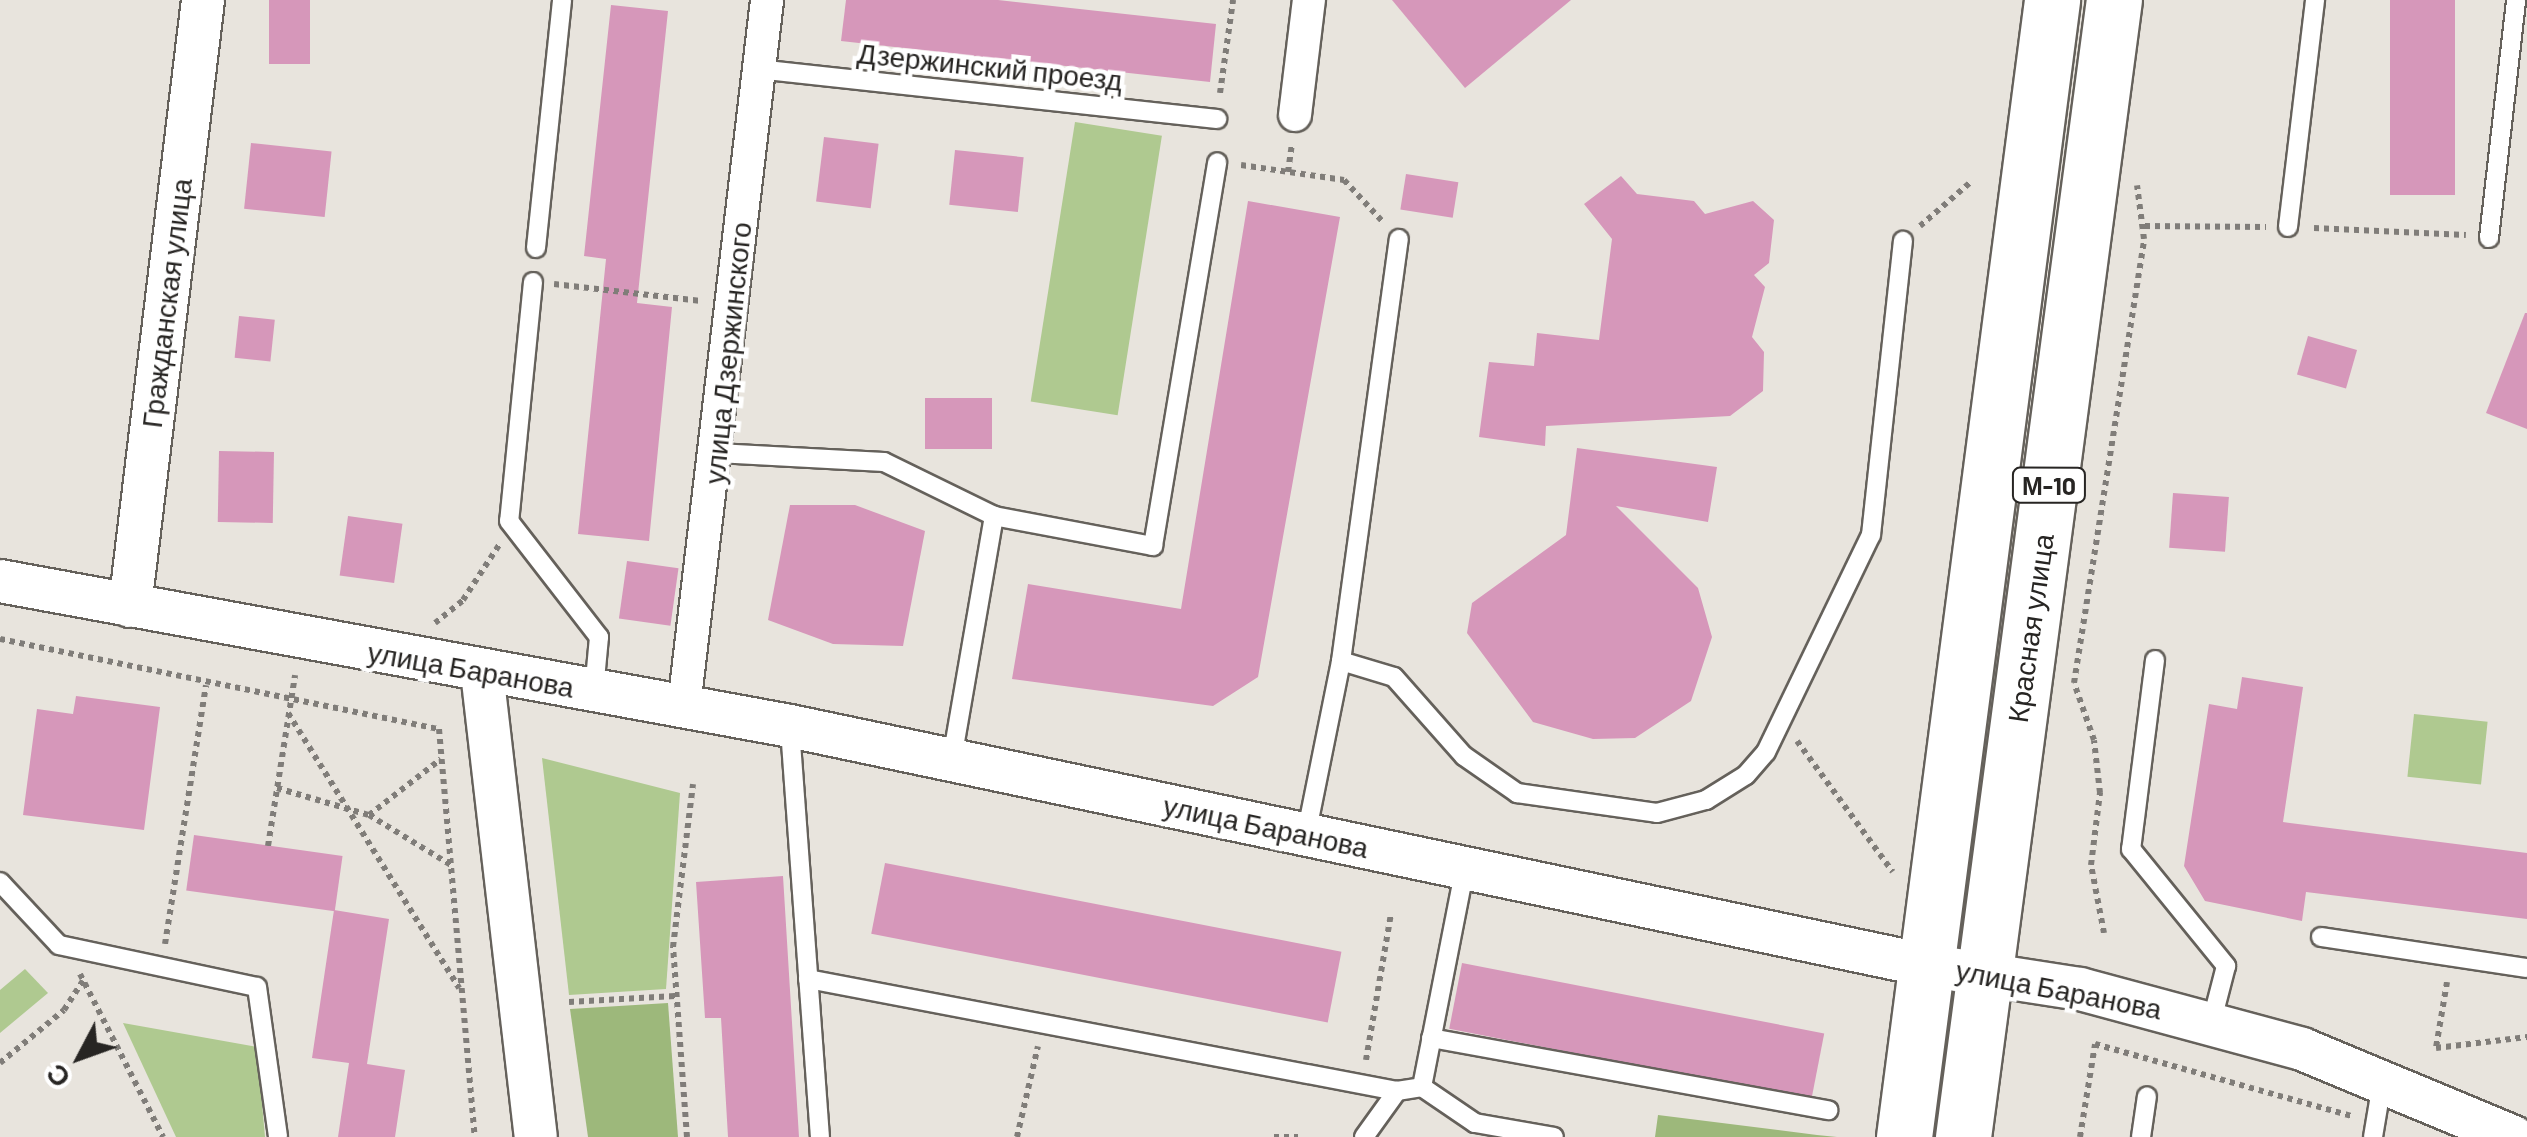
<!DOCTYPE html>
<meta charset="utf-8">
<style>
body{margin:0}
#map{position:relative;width:2527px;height:1137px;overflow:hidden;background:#e8e4dd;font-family:Barlow,sans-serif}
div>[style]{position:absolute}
.green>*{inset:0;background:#afc990;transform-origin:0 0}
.forest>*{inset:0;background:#9db87b}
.building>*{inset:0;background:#d697ba;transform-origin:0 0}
.path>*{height:6px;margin-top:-3px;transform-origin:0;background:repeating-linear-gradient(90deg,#807d79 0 5px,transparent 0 10px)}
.roads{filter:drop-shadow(2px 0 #65615b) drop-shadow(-2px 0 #65615b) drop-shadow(0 2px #65615b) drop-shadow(0 -2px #65615b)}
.service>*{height:18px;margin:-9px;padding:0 9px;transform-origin:9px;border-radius:9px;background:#fff}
.minor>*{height:32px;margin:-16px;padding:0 16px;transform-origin:16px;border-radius:16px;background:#fff}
.tertiary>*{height:42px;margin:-21px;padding:0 21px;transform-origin:21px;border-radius:21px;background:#fff}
.trunk>*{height:55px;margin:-27.5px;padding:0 27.5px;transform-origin:27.5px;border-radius:27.5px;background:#fff}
span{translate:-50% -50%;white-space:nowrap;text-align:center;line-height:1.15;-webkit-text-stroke:9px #fff;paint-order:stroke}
.shield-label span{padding:2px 8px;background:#fff;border:2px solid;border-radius:8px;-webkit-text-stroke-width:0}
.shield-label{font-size:25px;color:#272523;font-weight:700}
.street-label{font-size:28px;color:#272523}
.north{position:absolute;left:30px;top:1007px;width:100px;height:100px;-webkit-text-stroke:8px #fff;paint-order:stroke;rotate:229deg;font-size:28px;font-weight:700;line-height:40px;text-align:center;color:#272523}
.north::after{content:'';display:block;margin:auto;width:35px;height:45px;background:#272523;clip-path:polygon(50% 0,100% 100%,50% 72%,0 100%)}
</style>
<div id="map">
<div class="green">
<i style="left:1075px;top:122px;width:88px;height:283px;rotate:9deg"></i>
<i style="left:2414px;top:714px;width:74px;height:63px;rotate:6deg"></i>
<i style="clip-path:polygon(542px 758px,680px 793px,666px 989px,569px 995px)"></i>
<i style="clip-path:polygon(25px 969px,48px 993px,0 1033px,0 990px)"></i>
<i style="clip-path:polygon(123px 1023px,257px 1047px,265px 1137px,176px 1137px)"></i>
</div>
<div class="forest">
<i style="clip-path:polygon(668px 1003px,678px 1137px,588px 1137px,570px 1009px)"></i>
<i style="clip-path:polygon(1658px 1115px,1817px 1135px,1837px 1137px,1655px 1137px)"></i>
</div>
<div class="building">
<i style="left:269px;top:0;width:41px;height:64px"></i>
<i style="clip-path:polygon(846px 0,998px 0,1216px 24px,1210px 82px,841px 41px)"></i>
<i style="clip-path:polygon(1392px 0,1571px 0,1465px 88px)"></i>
<i style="left:2390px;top:0;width:65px;height:195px"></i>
<i style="clip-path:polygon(611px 5px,668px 11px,637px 303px,672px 307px,649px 541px,578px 534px,606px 259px,584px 256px)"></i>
<i style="left:824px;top:137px;width:55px;height:65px;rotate:7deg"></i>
<i style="left:251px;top:143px;width:81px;height:66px;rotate:6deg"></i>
<i style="left:955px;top:150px;width:69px;height:55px;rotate:6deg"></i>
<i style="left:1406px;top:174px;width:53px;height:36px;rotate:9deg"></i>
<i style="clip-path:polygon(1621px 176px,1637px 194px,1694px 201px,1705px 214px,1753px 201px,1774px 220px,1769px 263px,1754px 275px,1765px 287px,1752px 337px,1764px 352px,1763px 391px,1730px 416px,1546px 426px,1545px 446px,1479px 437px,1489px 362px,1534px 366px,1537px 333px,1599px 340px,1612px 239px,1584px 204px)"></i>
<i style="clip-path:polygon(1248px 201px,1340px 217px,1258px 677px,1213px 706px,1012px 679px,1028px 584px,1181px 609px)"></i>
<i style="clip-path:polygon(2525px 313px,2527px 313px,2527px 429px,2486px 413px)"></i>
<i style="left:239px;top:316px;width:36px;height:42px;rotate:6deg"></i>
<i style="left:2308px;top:336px;width:51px;height:40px;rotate:16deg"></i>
<i style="left:925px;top:398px;width:67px;height:51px"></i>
<i style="clip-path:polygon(1577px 448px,1717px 467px,1708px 522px,1616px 506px,1698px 588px,1712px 637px,1691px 701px,1635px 738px,1593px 739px,1533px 722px,1467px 633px,1472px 603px,1566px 535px)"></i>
<i style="left:219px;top:451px;width:55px;height:71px;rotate:1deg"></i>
<i style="left:2173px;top:493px;width:56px;height:55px;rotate:4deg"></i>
<i style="clip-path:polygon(790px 505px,855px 505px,925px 531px,903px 646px,833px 644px,768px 620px)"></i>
<i style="left:348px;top:516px;width:55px;height:60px;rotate:8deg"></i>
<i style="left:627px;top:561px;width:52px;height:58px;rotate:8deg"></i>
<i style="clip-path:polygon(2242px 677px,2303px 687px,2283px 822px,2527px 853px,2527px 919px,2306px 892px,2302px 921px,2205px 901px,2184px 866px,2209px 704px,2237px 709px)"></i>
<i style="clip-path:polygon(76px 696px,160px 707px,144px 830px,23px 815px,37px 709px,73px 714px)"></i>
<i style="left:194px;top:835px;width:150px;height:56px;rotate:8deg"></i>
<i style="left:885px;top:863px;width:465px;height:72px;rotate:11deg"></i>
<i style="clip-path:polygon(783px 876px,799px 1137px,728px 1137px,721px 1018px,705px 1018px,696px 882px)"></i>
<i style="clip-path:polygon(334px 910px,389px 919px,367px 1064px,405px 1070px,395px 1137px,338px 1137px,349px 1063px,312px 1058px)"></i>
<i style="left:1462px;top:963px;width:369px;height:67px;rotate:11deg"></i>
</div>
<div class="path">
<i style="left:1220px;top:93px;width:94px;rotate:-82deg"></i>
<i style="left:1241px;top:165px;width:104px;rotate:8.3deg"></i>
<i style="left:1344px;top:180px;width:59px;rotate:47.1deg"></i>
<i style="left:1288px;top:172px;width:29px;rotate:-82deg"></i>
<i style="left:1920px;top:226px;width:69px;rotate:-40.9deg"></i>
<i style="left:2145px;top:226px;width:121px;rotate:0.5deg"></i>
<i style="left:2314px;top:228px;width:152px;rotate:2.6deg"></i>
<i style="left:554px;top:284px;width:148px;rotate:6.6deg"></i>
<i style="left:435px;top:623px;width:36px;rotate:-39deg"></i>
<i style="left:463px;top:600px;width:66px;rotate:-56.8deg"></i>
<i style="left:0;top:639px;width:448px;rotate:11.6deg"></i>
<i style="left:439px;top:729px;width:410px;rotate:85deg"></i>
<i style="left:288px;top:713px;width:324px;rotate:58.1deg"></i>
<i style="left:1797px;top:741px;width:162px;rotate:53.8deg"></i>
<i style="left:277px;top:788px;width:96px;rotate:16.4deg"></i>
<i style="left:369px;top:815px;width:91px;rotate:-37.9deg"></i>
<i style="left:369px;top:815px;width:96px;rotate:31.4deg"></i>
<i style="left:268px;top:846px;width:173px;rotate:-81deg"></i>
<i style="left:2104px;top:933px;width:69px;rotate:-100.8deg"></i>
<i style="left:2091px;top:865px;width:73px;rotate:-82.9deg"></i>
<i style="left:2100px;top:793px;width:53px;rotate:-96.5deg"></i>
<i style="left:2094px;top:740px;width:60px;rotate:-109.3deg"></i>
<i style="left:2074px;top:683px;width:449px;rotate:-81deg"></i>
<i style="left:2144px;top:239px;width:54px;rotate:-97.4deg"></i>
<i style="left:165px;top:944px;width:262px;rotate:-81deg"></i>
<i style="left:80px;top:974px;width:183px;rotate:63deg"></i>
<i style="left:2447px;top:982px;width:67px;rotate:99.5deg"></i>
<i style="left:2436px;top:1048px;width:92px;rotate:-6.9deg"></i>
<i style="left:569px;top:1002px;width:106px;rotate:-3.2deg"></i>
<i style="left:1366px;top:1060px;width:148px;rotate:-80.3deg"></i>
<i style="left:0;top:1063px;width:83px;rotate:-39.6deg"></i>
<i style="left:64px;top:1010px;width:35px;rotate:-57deg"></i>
<i style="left:687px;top:1137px;width:191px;rotate:-94.2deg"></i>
<i style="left:673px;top:947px;width:164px;rotate:-83deg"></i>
<i style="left:1017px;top:1137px;width:93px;rotate:-77deg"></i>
<i style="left:1274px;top:1137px;width:24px"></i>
<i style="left:2080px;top:1137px;width:94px;rotate:-80.8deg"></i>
<i style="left:2095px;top:1044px;width:266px;rotate:15.7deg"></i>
</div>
<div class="roads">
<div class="service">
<i style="left:757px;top:69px;width:463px;rotate:6.2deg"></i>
<i style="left:2288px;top:227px;width:229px;rotate:-83.2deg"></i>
<i style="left:2489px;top:238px;width:240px;rotate:-83.5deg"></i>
<i style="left:536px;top:248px;width:249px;rotate:-84deg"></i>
<i style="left:533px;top:282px;width:240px;rotate:95.7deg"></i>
<i style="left:509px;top:521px;width:147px;rotate:52.2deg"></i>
<i style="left:599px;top:637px;width:54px;rotate:95.3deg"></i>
<i style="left:717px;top:453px;width:167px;rotate:3.1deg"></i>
<i style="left:884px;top:462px;width:123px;rotate:26.1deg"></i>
<i style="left:994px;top:516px;width:162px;rotate:10.7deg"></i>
<i style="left:1153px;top:546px;width:389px;rotate:-80.5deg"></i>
<i style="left:2155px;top:660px;width:191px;rotate:97.2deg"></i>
<i style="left:2131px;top:849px;width:151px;rotate:50.9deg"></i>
<i style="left:2226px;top:966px;width:56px;rotate:104.5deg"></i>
<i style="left:1341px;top:661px;width:55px;rotate:16.8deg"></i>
<i style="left:1394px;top:677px;width:106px;rotate:48.5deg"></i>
<i style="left:1464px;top:756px;width:65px;rotate:34.9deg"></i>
<i style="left:1517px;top:793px;width:141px;rotate:8.1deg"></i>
<i style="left:1657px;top:813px;width:51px;rotate:-14.9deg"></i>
<i style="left:1706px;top:800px;width:47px;rotate:-32deg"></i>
<i style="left:1746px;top:775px;width:30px;rotate:-49deg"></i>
<i style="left:1766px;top:752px;width:241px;rotate:-64.2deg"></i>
<i style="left:1871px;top:535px;width:296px;rotate:-83.8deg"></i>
<i style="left:790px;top:729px;width:409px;rotate:85.8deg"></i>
<i style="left:952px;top:759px;width:247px;rotate:-80.2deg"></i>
<i style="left:1306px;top:835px;width:177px;rotate:-78.6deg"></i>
<i style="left:1341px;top:661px;width:426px;rotate:-82.2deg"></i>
<i style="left:0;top:882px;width:86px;rotate:46.9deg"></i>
<i style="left:59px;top:945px;width:202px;rotate:12deg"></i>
<i style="left:257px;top:987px;width:151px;rotate:82deg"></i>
<i style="left:2321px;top:937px;width:208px;rotate:8.6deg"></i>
<i style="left:808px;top:979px;width:600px;rotate:10.77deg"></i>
<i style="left:1397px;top:1091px;width:25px;rotate:-9deg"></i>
<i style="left:1422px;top:1087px;width:64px;rotate:34.2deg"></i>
<i style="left:1475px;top:1123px;width:80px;rotate:10deg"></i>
<i style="left:1431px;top:1038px;width:404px;rotate:10.3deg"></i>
<i style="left:1422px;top:1087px;width:223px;rotate:-78.9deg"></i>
<i style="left:1364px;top:1137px;width:57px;rotate:-54.3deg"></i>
<i style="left:2141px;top:1137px;width:41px;rotate:-81.7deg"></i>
<i style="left:2373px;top:1137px;width:55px;rotate:-80.5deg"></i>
</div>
<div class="minor">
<i style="left:1295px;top:115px;width:116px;rotate:-83.1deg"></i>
<i style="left:684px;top:706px;width:711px;rotate:-83.29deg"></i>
</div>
<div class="tertiary">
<i style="left:0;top:581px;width:803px;rotate:10.4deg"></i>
<i style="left:790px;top:726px;width:1160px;rotate:11.89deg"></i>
<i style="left:1925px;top:965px;width:157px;rotate:8.8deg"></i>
<i style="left:2080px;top:989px;width:230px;rotate:15.1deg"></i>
<i style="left:2302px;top:1049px;width:229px;rotate:22.6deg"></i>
<i style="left:130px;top:606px;width:610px;rotate:-83.13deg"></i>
<i style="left:482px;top:672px;width:468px;rotate:83.4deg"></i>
</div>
<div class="trunk">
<i style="left:1904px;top:1137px;width:1147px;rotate:-82.58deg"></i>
<i style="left:1963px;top:1137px;width:1147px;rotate:-82.44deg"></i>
</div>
</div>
<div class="shield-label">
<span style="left:2049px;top:485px">М-10</span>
</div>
<div class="street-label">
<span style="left:990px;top:66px;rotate:6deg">Дзержинский проезд</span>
<span style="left:166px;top:303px;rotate:-83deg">Гражданская улица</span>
<span style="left:727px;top:353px;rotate:-84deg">улица Дзержинского</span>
<span style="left:2030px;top:628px;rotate:-82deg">Красная улица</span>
<span style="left:471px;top:669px;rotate:10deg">улица Баранова</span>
<span style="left:1266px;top:826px;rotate:12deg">улица Баранова</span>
<span style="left:2059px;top:989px;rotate:11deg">улица Баранова</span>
</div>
<div class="north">С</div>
</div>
